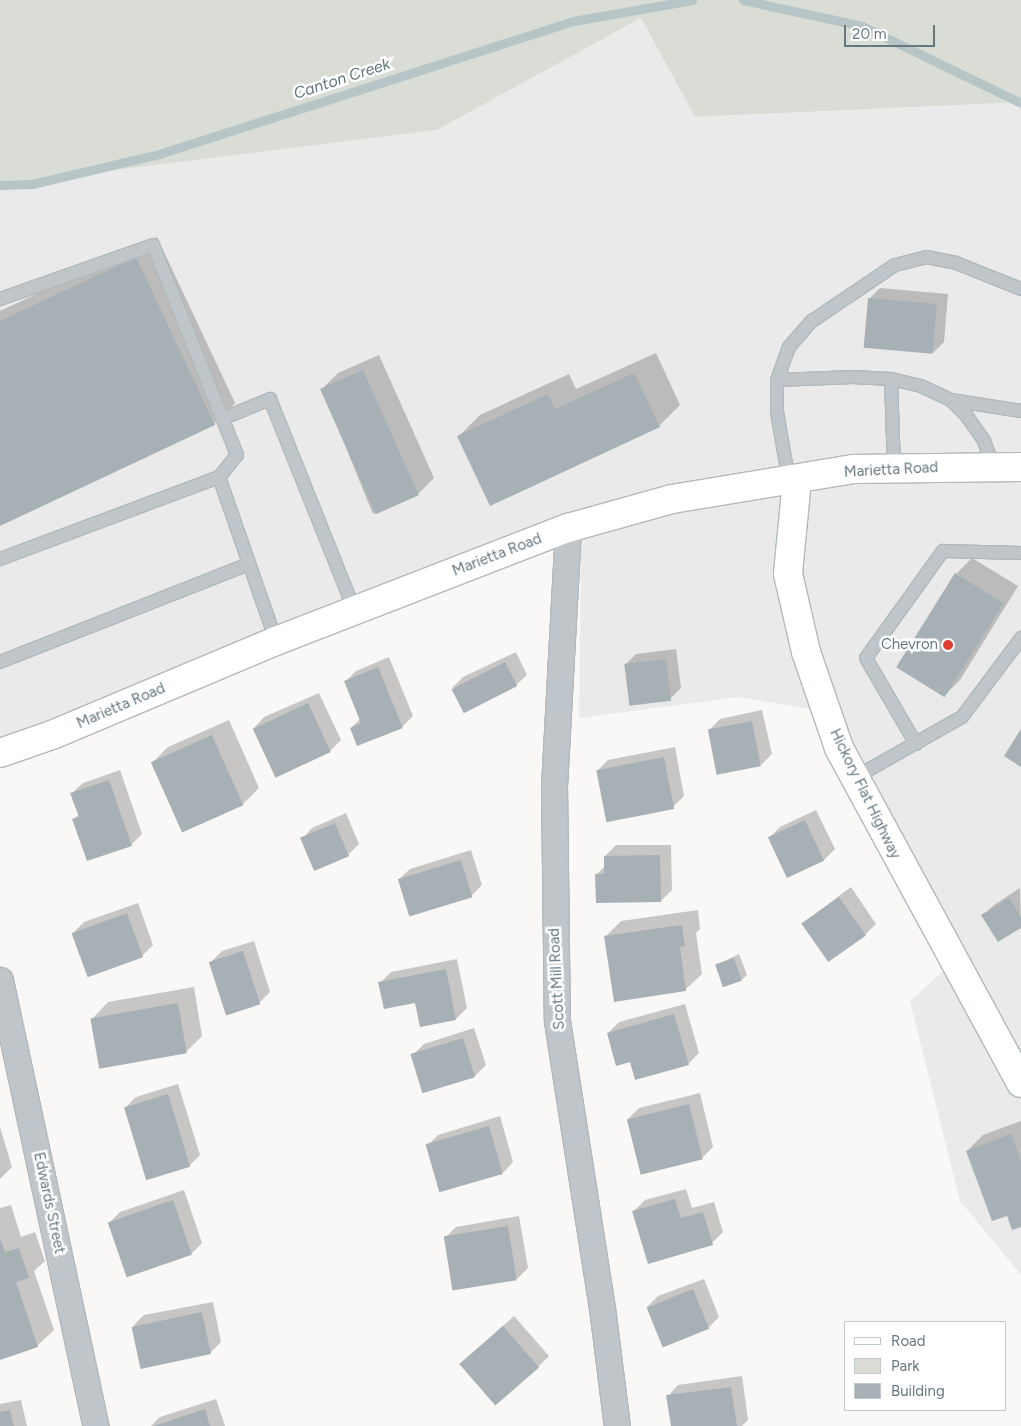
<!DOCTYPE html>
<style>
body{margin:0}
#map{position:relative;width:1021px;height:1426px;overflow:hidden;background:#f9f8f6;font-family:Figtree,sans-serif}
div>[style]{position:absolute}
.built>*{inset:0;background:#e9eae9}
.green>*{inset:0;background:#d9ddd5}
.shadow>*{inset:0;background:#0003}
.stream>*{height:9px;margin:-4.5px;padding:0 4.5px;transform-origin:4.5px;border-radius:4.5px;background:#b7c5c7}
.building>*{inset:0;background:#a7b1b5;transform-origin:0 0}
.roads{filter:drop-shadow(1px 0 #b2b9bc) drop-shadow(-1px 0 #b2b9bc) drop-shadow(0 1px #b2b9bc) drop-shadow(0 -1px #b2b9bc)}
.lane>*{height:12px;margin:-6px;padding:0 6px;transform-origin:6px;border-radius:6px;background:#bfc5c8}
.street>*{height:25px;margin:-12.5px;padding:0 12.5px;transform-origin:12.5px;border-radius:12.5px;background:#bfc5c8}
.secondary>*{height:28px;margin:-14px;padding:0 14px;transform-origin:14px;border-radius:14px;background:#fff}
.dots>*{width:14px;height:14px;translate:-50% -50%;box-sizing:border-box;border:2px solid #fff;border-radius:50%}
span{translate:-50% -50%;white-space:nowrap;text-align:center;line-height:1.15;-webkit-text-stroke:5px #fff;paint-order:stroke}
.street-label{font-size:15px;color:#657880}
.poi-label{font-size:15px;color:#657880}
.right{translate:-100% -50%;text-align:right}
.water-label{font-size:16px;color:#60777a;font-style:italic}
.legend{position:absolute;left:844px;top:1321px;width:162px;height:90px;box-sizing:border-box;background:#fff;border:1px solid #c1c9cc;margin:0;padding:6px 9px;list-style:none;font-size:15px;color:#657880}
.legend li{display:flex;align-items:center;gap:10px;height:25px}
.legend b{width:25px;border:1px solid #c1c9cc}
.scale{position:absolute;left:844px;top:25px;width:91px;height:22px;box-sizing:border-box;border:2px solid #657880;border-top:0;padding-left:6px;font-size:15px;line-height:18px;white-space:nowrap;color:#657880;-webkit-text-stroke:4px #fff;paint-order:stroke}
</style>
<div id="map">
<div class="built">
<i style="clip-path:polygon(641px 18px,695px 117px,1021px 102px,1021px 1275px,960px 1201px,910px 1001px,950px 965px,815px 710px,740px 697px,579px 718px,581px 540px,0 752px,0 191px,68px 176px,437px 130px)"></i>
</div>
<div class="green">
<i style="clip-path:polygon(0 0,1021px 0,1021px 102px,695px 117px,641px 18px,437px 130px,68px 176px,0 191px)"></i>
</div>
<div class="shadow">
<i style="clip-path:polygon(157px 237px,235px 403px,214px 424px,0 525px,0 311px)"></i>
<i style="clip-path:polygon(880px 288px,948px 294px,944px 342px,933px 353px,869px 299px)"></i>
<i style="clip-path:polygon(656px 353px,680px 405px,659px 426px,459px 436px,480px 415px,569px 374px,576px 389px)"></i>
<i style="clip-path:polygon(379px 355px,434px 478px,418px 494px,373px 514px,322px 389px,338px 373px)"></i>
<i style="clip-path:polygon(972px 558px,1018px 586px,960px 680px,944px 696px,956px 574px)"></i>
<i style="clip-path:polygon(676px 649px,681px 688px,670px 699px,625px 665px,636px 654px)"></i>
<i style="clip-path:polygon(516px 652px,527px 675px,516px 685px,452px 688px,463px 677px)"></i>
<i style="clip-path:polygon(389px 657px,413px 716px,402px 727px,351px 728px,360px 719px,345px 682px,356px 671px)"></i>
<i style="clip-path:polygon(319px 693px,341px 740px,330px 751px,254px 728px,264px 717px)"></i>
<i style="clip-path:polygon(762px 710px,772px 754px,761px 765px,709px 730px,720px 719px)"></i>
<i style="clip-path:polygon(229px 720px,259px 788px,243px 804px,182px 830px,152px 763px,168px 747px)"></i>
<i style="clip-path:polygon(675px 747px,684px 796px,673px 807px,597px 771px,608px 760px)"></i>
<i style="clip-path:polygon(120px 770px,142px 834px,131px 845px,74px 819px,79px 814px,72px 793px,83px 783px)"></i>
<i style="clip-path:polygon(816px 810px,835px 849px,824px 860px,787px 877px,769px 838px,780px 827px)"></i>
<i style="clip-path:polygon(346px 813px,359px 844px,348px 855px,302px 839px,312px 828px)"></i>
<i style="clip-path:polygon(616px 845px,671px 845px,672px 890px,661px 901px,597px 874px,606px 865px,605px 856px)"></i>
<i style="clip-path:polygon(471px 850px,482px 885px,471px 896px,399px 879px,410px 869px)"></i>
<i style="clip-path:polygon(851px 887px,876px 924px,865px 935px,803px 923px)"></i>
<i style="clip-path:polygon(1020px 888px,1021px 927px,983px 915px,994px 905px)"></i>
<i style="clip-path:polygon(138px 903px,153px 945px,142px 956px,73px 933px,84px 922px)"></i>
<i style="clip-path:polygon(698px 910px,700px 929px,696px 933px,702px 974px,685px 990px,605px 937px,621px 921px)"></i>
<i style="clip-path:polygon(254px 941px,270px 992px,259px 1003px,211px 962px,222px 951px)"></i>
<i style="clip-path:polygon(739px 954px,747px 975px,742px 980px,716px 965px)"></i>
<i style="clip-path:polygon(457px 959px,467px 1008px,456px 1019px,380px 983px,391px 972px)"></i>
<i style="clip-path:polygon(194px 987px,202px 1036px,186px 1052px,92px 1019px,108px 1002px)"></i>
<i style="clip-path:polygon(685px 1004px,699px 1053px,688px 1064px,631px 1060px,608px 1033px,619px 1022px)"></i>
<i style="clip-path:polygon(474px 1028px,486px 1065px,475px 1076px,425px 1092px,413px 1055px,424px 1044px)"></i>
<i style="clip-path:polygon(178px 1084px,200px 1155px,189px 1166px,125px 1108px,136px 1097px)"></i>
<i style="clip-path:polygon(700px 1093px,713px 1147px,702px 1158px,628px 1119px,639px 1108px)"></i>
<i style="clip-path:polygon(500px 1116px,513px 1162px,503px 1173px,427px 1146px,438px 1135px)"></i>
<i style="clip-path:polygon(1021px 1121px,1021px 1226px,1008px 1214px,967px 1151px,983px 1135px)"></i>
<i style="clip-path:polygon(0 1127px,12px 1167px,0 1179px)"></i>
<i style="clip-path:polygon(686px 1189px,692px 1208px,714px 1202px,723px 1232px,712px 1243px,634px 1211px,645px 1200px)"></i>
<i style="clip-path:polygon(184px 1190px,202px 1243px,191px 1254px,109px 1223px,120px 1212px)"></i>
<i style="clip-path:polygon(11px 1205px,21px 1237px,35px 1232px,45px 1261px,34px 1271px,54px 1330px,37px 1346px,0 1359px,0 1208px)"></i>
<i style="clip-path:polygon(519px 1216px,528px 1268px,517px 1279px,445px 1238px,456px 1227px)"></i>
<i style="clip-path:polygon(704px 1279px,719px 1317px,708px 1328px,647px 1307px,658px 1296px)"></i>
<i style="clip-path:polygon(213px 1302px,221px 1342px,210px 1353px,133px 1326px,144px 1315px)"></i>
<i style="clip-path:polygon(514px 1316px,549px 1356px,538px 1367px,461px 1364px)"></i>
<i style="clip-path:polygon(742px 1376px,748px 1420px,742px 1426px,672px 1426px,668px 1396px,678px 1385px)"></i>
<i style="clip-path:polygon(216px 1399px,225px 1426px,151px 1426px,160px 1417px)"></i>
<i style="clip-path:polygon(21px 1400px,27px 1426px,0 1426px,0 1404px)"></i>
</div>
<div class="stream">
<i style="left:743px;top:0;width:122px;rotate:12.3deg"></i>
<i style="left:862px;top:26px;width:177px;rotate:25.8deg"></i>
<i style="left:0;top:185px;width:32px;rotate:-2deg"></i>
<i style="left:32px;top:184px;width:130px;rotate:-13.3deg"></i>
<i style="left:159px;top:154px;width:435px;rotate:-17.8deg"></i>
<i style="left:573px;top:21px;width:121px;rotate:-10deg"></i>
</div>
<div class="building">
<i style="clip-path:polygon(136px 257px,215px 425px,0 526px,0 321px)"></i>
<i style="left:868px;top:298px;width:69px;height:50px;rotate:5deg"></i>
<i style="left:363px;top:370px;width:137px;height:47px;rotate:66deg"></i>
<i style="clip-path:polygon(634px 373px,660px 427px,490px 506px,457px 436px,548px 394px,555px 409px)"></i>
<i style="left:955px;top:573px;width:57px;height:111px;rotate:32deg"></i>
<i style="left:666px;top:659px;width:42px;height:42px;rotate:83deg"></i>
<i style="left:505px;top:662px;width:27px;height:60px;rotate:63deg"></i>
<i style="clip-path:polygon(378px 667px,403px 728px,357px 746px,350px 728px,361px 723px,344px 681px)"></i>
<i style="left:308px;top:703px;width:54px;height:61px;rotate:65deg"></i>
<i style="left:752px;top:721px;width:46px;height:45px;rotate:79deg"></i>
<i style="clip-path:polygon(1021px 729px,1021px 767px,1004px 756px)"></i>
<i style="left:212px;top:735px;width:77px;height:67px;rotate:66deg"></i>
<i style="left:664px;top:757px;width:53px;height:69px;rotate:79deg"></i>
<i style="clip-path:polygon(109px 780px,132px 846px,87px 861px,72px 819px,79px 817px,70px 793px)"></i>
<i style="left:805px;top:820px;width:45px;height:41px;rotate:65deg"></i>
<i style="left:335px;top:823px;width:36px;height:38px;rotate:67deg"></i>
<i style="clip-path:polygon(660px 855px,661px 902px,596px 903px,595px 874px,604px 874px,604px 856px)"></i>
<i style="left:461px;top:860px;width:39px;height:66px;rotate:73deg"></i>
<i style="left:839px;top:897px;width:47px;height:46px;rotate:55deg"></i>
<i style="clip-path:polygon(1009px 898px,1021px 917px,1021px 928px,998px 942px,981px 915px)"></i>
<i style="left:127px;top:913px;width:47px;height:59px;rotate:70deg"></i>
<i style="clip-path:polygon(682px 925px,685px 946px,680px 947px,686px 991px,614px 1002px,604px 936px)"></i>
<i style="left:243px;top:951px;width:56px;height:36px;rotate:72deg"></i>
<i style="left:734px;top:958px;width:24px;height:20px;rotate:71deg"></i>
<i style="clip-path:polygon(446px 969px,456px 1020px,420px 1027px,415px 1003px,384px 1009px,378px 982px)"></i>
<i style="left:178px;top:1003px;width:51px;height:89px;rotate:80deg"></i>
<i style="clip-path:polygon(674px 1014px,689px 1065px,635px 1080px,630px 1062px,616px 1066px,607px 1033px)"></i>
<i style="left:463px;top:1038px;width:41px;height:55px;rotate:73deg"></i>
<i style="left:168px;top:1094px;width:76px;height:46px;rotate:73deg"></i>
<i style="left:689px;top:1104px;width:57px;height:64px;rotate:76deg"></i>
<i style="left:489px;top:1126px;width:50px;height:66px;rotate:74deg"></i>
<i style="clip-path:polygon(1011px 1134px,1021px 1162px,1021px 1227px,1012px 1230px,1007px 1216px,992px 1221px,966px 1151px)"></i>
<i style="clip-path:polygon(675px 1199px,681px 1218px,703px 1212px,713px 1245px,648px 1264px,632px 1211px)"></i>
<i style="left:173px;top:1200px;width:58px;height:69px;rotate:71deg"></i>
<i style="left:508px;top:1226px;width:55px;height:65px;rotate:81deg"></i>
<i style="clip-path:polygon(0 1238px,5px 1252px,19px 1248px,29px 1278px,16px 1282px,38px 1347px,0 1360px)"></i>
<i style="left:693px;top:1289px;width:43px;height:50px;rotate:68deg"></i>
<i style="left:202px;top:1312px;width:43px;height:72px;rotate:78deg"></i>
<i style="left:503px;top:1326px;width:55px;height:58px;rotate:49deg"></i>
<i style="clip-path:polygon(731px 1387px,737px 1426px,671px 1426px,666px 1395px)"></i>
<i style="clip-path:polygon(205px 1409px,210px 1426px,154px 1426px)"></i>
<i style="clip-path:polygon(10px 1410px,14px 1426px,0 1426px,0 1412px)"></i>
</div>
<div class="roads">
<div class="lane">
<i style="left:0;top:299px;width:162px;rotate:-19.4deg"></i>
<i style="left:153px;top:245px;width:226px;rotate:68.2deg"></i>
<i style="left:237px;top:455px;width:28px;rotate:129deg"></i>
<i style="left:891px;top:379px;width:89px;rotate:88.1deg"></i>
<i style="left:777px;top:380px;width:76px;rotate:-2.3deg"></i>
<i style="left:853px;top:377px;width:38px;rotate:3deg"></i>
<i style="left:891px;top:379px;width:31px;rotate:13deg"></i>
<i style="left:921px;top:386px;width:33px;rotate:25deg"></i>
<i style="left:951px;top:400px;width:21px;rotate:45deg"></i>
<i style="left:966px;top:415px;width:32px;rotate:55deg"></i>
<i style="left:984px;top:441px;width:28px;rotate:69deg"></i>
<i style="left:951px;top:400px;width:71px;rotate:8.9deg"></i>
<i style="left:224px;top:418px;width:50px;rotate:-22.4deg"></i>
<i style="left:270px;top:399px;width:228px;rotate:68.2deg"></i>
<i style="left:789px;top:481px;width:70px;rotate:-99.9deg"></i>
<i style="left:777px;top:412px;width:32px;rotate:-90deg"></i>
<i style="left:777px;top:380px;width:35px;rotate:-70deg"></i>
<i style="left:789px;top:347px;width:35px;rotate:-49deg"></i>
<i style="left:812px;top:321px;width:100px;rotate:-34deg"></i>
<i style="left:895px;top:265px;width:32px;rotate:-14deg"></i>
<i style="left:926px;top:257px;width:31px;rotate:11deg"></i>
<i style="left:956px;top:263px;width:70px;rotate:21.8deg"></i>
<i style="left:0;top:559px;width:234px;rotate:-20.5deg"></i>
<i style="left:219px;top:477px;width:174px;rotate:70.8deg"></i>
<i style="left:0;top:662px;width:268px;rotate:-21.5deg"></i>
<i style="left:916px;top:744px;width:99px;rotate:-120.2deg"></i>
<i style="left:866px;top:658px;width:132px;rotate:-54.3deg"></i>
<i style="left:943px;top:551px;width:78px;rotate:1.5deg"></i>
<i style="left:854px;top:778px;width:124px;rotate:-29.5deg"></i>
<i style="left:962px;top:717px;width:99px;rotate:-53.2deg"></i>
</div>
<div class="street">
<i style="left:568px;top:528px;width:258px;rotate:93.1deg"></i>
<i style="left:554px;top:786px;width:235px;rotate:89.3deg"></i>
<i style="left:557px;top:1021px;width:291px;rotate:81.1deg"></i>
<i style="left:602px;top:1308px;width:119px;rotate:82.8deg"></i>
<i style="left:0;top:980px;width:456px;rotate:77.9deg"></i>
</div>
<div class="secondary">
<i style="left:797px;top:480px;width:94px;rotate:95.5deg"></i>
<i style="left:788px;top:574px;width:80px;rotate:77deg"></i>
<i style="left:806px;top:652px;width:102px;rotate:71deg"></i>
<i style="left:839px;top:748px;width:381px;rotate:61.5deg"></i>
<i style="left:0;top:753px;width:55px;rotate:-19.1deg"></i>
<i style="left:52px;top:735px;width:243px;rotate:-22.8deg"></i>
<i style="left:276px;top:641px;width:313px;rotate:-21.2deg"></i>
<i style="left:568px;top:528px;width:108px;rotate:-15.6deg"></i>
<i style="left:672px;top:499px;width:183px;rotate:-9.4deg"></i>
<i style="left:853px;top:469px;width:168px;rotate:-0.7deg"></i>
</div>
</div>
<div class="dots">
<i style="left:948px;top:645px;background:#dd4032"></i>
</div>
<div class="street-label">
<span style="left:891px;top:470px;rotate:-3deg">Marietta Road</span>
<span style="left:497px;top:555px;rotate:-21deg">Marietta Road</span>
<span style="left:121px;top:706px;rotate:-23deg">Marietta Road</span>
<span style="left:865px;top:794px;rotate:64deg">Hickory Flat Highway</span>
<span style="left:557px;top:979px;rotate:-93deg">Scott Mill Road</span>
<span style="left:49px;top:1203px;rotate:78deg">Edwards Street</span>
</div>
<div class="poi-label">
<span class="right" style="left:938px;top:645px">Chevron</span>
</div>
<div class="water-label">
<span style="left:342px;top:79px;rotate:-18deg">Canton Creek</span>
</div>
<ul class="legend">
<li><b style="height:6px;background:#fff"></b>Road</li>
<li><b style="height:14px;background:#d9ddd5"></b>Park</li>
<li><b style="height:14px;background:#a7b1b5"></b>Building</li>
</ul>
<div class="scale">20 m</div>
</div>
